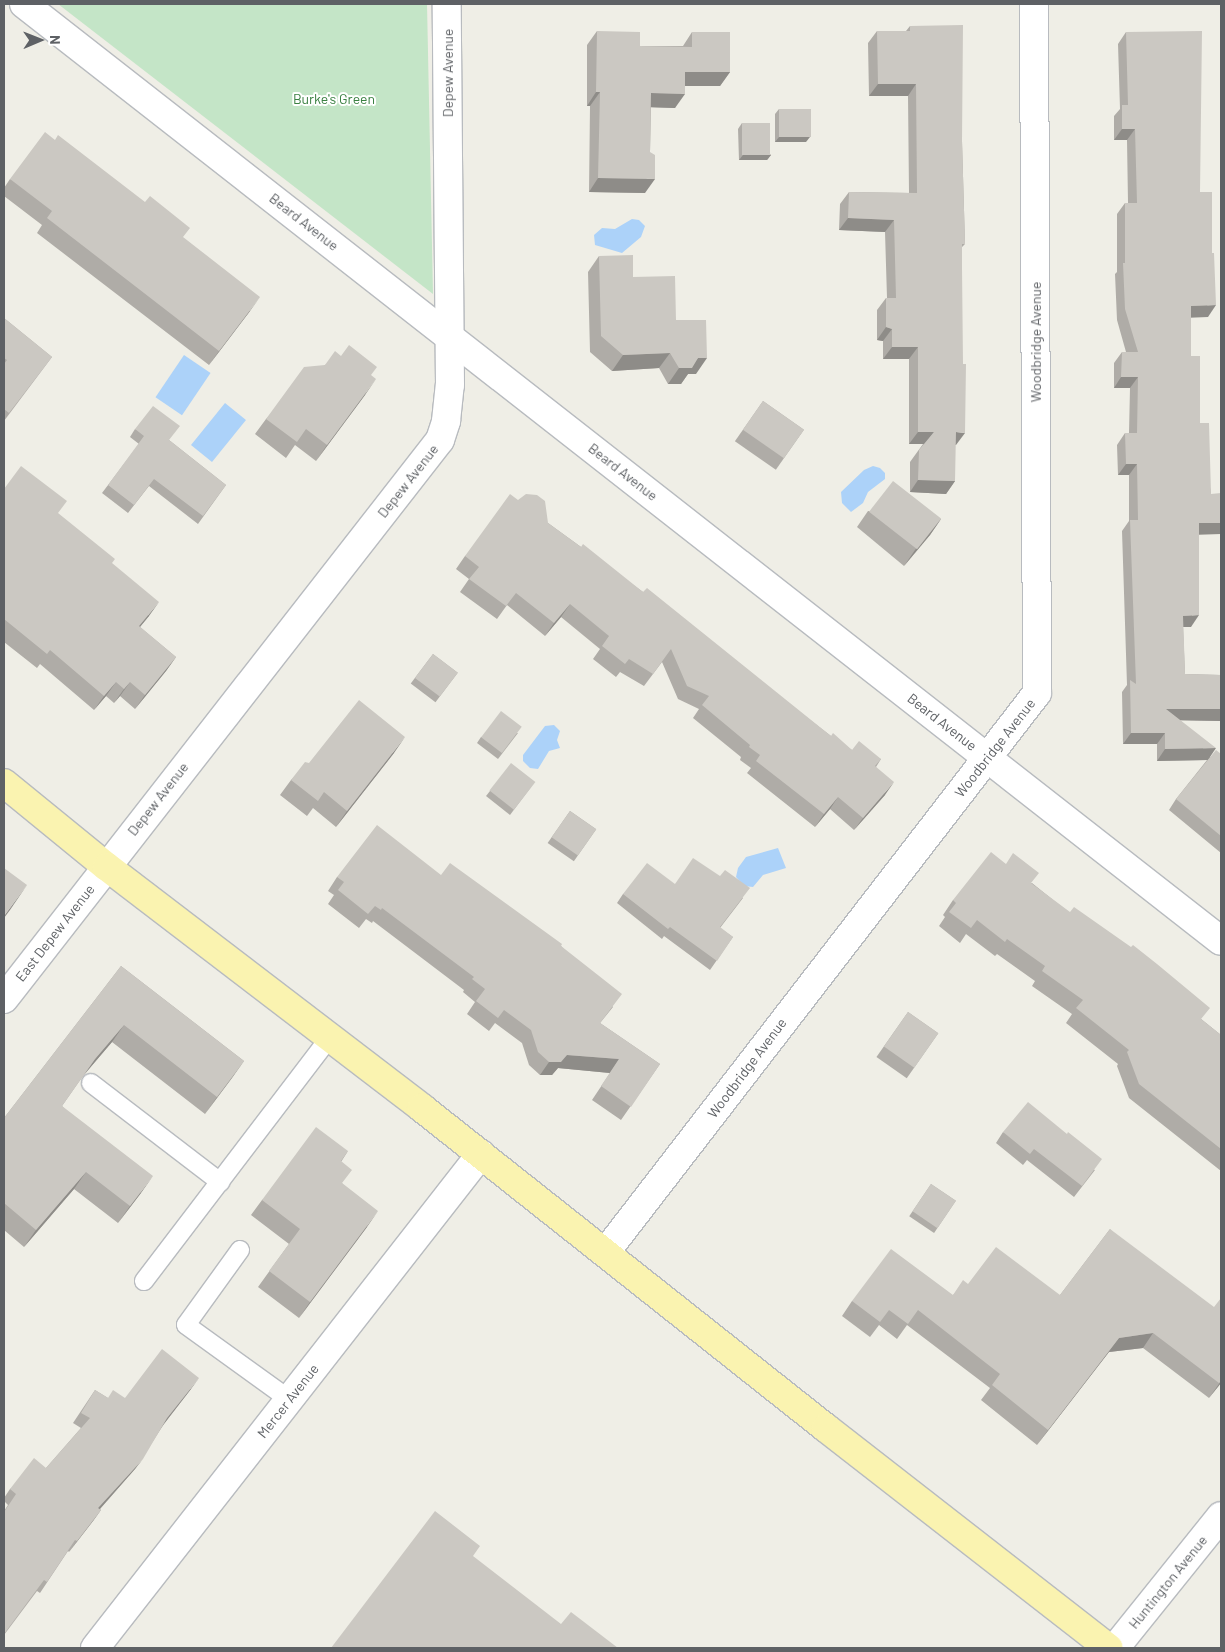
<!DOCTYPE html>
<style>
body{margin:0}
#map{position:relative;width:1225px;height:1652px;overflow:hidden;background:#efeee6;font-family:Barlow,sans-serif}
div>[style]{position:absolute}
.green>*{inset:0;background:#c4e5c7}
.water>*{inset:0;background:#acd2f9;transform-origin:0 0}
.roads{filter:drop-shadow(1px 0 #b8bbbf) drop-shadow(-1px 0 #b8bbbf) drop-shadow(0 1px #b8bbbf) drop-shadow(0 -1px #b8bbbf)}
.service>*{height:18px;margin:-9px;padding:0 9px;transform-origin:9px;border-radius:9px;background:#fff}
.minor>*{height:28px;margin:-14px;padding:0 14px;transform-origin:14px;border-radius:14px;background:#fff}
.primary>*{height:28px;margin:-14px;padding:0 14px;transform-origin:14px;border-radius:14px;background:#faf3b0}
.wall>*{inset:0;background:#afaca7;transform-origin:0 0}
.shaded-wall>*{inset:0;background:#8e8c88}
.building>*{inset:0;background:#cbc8c2;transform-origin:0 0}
span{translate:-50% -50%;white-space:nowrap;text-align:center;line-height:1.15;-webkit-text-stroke:4px #fff;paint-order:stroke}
.street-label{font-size:14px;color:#5e6165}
.park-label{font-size:14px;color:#3a8042}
.frame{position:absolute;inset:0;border:5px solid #5e6165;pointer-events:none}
.north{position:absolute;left:15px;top:15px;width:50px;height:50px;-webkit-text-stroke:4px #fff;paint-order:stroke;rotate:89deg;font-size:14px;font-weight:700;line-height:20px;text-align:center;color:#5e6165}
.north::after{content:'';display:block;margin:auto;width:18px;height:22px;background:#5e6165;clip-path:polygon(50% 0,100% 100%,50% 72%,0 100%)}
</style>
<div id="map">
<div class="green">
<i style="clip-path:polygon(58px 4px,427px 4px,433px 294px)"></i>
</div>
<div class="water">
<i style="clip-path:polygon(632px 219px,639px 220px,645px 226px,641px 237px,622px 253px,595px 245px,594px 235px,602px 228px,615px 229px)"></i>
<i style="left:184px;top:355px;width:32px;height:51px;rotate:34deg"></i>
<i style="left:225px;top:403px;width:27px;height:54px;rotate:39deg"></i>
<i style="clip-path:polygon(873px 466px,880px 468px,885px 473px,885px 479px,868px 492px,863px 503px,851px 512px,842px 503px,841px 492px,864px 470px)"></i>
<i style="clip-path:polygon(554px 725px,560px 731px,557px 740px,560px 748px,549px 751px,538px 769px,530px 768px,523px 761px,523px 755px,545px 726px)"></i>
<i style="clip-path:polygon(778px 848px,786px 868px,763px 875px,753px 887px,744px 886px,736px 877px,738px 868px,746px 857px)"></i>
</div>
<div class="roads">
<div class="service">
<i style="left:91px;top:1083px;width:163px;rotate:37.5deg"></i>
<i style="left:240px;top:1250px;width:92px;rotate:125.8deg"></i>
<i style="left:186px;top:1325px;width:128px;rotate:35.8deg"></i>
<i style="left:144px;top:1281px;width:305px;rotate:-52.7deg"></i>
</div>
<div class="minor">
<i style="left:24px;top:4px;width:1520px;rotate:38.05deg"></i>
<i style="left:4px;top:999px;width:709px;rotate:-52.05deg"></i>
<i style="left:440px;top:440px;width:20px;rotate:-72deg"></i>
<i style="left:446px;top:421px;width:36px;rotate:-84deg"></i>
<i style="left:450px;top:385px;width:381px;rotate:-90.5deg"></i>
<i style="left:605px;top:1253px;width:707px;rotate:-52.35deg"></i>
<i style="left:1037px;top:693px;width:689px;rotate:-90.25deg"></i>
<i style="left:95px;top:1648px;width:627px;rotate:-52deg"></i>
<i style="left:1115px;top:1648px;width:169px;rotate:-51.2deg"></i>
</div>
<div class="primary">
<i style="left:4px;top:783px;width:133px;rotate:39.2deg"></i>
<i style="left:107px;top:867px;width:397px;rotate:37.4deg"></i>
<i style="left:422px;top:1108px;width:515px;rotate:38.38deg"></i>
<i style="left:826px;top:1428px;width:358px;rotate:37.9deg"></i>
</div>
</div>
<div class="wall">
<i style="clip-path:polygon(910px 26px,962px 141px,965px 244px,962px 247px,956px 445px,955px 445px,955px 481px,946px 494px,910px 492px,910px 462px,923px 444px,909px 444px,909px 359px,883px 359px,883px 341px,877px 340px,877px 310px,886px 298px,887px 298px,885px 232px,839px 230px,840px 204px,849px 192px,909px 193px,908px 96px,869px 96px,868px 43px,877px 31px,906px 31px)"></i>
<i style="clip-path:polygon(597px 31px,640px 46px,683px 46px,692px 32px,730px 72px,720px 86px,685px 86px,675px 108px,651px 107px,650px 152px,645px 193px,589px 192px,590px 106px,587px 106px,587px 45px)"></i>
<i style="clip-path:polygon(1126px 32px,1200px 192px,1208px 317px,1191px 317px,1191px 356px,1200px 423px,1211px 494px,1221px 534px,1199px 534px,1191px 627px,1183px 627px,1185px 674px,1221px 675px,1221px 721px,1180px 720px,1210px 757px,1221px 754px,1221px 853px,1169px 810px,1176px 799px,1207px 760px,1157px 761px,1157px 744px,1123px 744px,1122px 692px,1127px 685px,1122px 531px,1129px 521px,1129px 475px,1118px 475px,1117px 445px,1125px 433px,1129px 433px,1130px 388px,1114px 388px,1114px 363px,1122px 352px,1126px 352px,1117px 320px,1115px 274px,1117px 272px,1117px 214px,1125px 203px,1128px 203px,1127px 140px,1114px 140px,1114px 116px,1120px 109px,1118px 44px)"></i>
<i style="clip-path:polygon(779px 109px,806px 142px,775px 142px,775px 114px)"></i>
<i style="clip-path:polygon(742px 123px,771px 155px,767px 160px,739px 160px,738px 129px)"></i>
<i style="clip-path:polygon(10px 179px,183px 238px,250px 311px,209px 365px,37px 233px,42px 225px,4px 196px,4px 188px)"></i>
<i style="clip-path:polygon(599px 256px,633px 277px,676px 320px,696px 374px,688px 374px,681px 384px,668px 384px,659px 368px,612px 371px,590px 352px,588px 272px)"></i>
<i style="clip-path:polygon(4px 318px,52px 357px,4px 421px)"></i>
<i style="clip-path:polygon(341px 356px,371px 375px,365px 395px,316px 461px,295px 445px,286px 458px,255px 434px,266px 419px,325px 365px)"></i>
<i style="left:763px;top:401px;width:50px;height:49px;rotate:35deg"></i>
<i style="clip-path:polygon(135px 429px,169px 440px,226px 485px,198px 524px,149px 486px,128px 513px,102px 493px,139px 444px,130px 437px)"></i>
<i style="clip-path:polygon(4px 489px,58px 514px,112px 564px,149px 616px,140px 627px,176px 657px,166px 671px,135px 709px,120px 696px,114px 703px,106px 696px,94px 710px,40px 664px,37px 668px,4px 642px)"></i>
<i style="clip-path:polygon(868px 511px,941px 519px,930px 535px,904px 566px,857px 527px)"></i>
<i style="clip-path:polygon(548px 523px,643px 592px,831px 736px,852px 750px,881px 759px,876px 767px,885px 795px,854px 830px,830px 809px,815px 827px,747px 773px,751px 768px,740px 760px,741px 757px,693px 718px,699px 709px,678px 699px,662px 662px,644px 686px,620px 672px,616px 677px,593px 659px,600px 649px,561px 617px,545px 636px,507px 605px,497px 619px,460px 592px,469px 579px,456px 569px,465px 556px)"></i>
<i style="left:433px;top:654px;width:31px;height:37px;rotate:37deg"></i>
<i style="clip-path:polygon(518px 733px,498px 759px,477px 743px,481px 737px)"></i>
<i style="clip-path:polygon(394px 753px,336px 827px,313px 808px,307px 816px,280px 795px,291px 780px,309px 763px)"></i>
<i style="clip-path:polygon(531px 787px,510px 815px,486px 796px,490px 791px)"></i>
<i style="left:570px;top:811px;width:32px;height:39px;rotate:35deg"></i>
<i style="clip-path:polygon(441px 875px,561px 946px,613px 1007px,600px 1023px,660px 1064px,621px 1120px,592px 1100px,610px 1073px,558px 1068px,552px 1075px,540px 1075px,529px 1065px,522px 1043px,495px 1023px,489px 1031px,467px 1014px,475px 1002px,463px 992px,464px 990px,373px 921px,372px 923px,366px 919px,359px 928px,328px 904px,334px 895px,328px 891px,337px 877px)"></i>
<i style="clip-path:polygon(720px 876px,743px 898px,720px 928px,733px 937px,710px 970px,664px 936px,662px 939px,617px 903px,623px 894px,675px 884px)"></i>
<i style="clip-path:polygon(1032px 883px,1221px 1035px,1221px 1171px,1129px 1098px,1117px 1066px,1118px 1064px,1066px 1023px,1072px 1014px,1032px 986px,1035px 981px,997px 954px,995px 956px,966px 934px,960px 943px,939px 926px,945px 917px,943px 915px,953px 900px)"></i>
<i style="clip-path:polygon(121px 966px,244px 1061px,205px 1114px,112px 1042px,83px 1076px,62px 1106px,141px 1193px,118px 1223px,74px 1189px,24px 1247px,4px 1230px,4px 1118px)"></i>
<i style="left:908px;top:1012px;width:37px;height:55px;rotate:35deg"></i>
<i style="clip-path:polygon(1003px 1132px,1095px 1170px,1074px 1197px,1027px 1160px,1023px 1165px,996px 1143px)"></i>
<i style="clip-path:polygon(348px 1151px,341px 1162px,342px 1183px,367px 1227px,299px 1318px,258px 1287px,289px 1244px,251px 1215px,262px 1200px)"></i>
<i style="left:931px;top:1184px;width:30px;height:39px;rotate:34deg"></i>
<i style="clip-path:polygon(1110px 1229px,1221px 1383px,1209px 1398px,1143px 1348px,1109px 1352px,1037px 1445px,981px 1400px,990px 1388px,907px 1325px,897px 1339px,879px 1325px,870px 1337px,842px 1316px,852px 1301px,953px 1295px,968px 1284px,1060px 1295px)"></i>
<i style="clip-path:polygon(191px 1389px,164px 1424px,135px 1469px,100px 1509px,101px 1510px,93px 1521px,69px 1552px,68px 1551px,40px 1593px,37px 1591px,4px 1635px,4px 1511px,8px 1505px,4px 1501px,4px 1498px,10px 1489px,46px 1468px,81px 1428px,73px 1423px,95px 1390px,108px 1398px,125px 1398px)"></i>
</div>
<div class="shaded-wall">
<i style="clip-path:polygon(685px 72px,730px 72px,720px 86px,675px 86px)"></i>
<i style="clip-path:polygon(878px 84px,916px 84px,908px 96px,869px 96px)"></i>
<i style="clip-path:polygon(596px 92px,600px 92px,590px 106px,587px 106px)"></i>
<i style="clip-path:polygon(651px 93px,685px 94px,675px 108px,641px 107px)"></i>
<i style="clip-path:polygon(1122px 129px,1135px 129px,1127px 140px,1114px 140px)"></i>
<i style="clip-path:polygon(779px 137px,810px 137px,806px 142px,775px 142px)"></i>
<i style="clip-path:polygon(743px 155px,771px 155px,767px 160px,739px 160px)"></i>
<i style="clip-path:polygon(598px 178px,655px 179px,645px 193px,589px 192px)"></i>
<i style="clip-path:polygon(848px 218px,894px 220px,885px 232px,839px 230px)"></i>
<i style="clip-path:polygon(260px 297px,250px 311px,209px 365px,219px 351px)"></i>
<i style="clip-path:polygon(1216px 305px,1208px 317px,1183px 318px,1191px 306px)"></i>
<i style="clip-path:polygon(886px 327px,892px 329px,883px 341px,877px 340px)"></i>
<i style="clip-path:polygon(892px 347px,918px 347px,909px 359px,883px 359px)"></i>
<i style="clip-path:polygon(670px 353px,659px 368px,612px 371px,623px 355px)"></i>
<i style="clip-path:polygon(698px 358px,707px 358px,696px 374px,688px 374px,681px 384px,668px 384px,679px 368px)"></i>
<i style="clip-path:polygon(1121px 377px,1138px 377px,1130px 388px,1114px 388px)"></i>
<i style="clip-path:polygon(376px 379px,365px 395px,316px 461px,327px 445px)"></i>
<i style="clip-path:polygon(918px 432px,934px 432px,925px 444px,909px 444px)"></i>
<i style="clip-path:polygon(956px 432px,965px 433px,956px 445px,947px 445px)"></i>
<i style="clip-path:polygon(1126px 464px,1137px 464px,1129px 475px,1118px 475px)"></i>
<i style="clip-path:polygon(918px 480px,955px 481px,946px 494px,910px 492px)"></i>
<i style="clip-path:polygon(941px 519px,930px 535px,904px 566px,915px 550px)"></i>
<i style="clip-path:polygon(1199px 523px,1221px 523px,1221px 534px,1191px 535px)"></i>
<i style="clip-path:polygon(159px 602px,149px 616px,129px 640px,139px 626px)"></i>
<i style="clip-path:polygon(570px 604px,561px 617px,545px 636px,554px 623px)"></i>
<i style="clip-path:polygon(1199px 615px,1191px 627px,1175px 627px,1183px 616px)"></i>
<i style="clip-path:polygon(176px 657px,166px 671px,135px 709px,145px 695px)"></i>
<i style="clip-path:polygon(116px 682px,106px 696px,94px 710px,104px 696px)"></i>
<i style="clip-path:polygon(130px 682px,120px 696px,114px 703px,124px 689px)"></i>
<i style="clip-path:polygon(1166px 709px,1221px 709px,1221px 721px,1158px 720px)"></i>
<i style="clip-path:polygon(1131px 733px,1165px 733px,1157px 744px,1123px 744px)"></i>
<i style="clip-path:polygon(405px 737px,394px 753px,336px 827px,347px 811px)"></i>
<i style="clip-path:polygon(1216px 748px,1208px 760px,1157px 761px,1165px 749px)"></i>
<i style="clip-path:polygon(894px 782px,885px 795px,854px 830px,863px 818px)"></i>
<i style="clip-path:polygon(838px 797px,830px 809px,815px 827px,824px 814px)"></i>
<i style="clip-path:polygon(27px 885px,10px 910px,4px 918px,4px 916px)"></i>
<i style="clip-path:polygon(124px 1025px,112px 1042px,83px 1076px,95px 1059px)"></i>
<i style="clip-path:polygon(567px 1055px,619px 1059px,610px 1073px,558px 1068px,552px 1075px,540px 1075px,549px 1062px)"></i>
<i style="clip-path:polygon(244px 1061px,232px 1078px,205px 1114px,217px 1097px)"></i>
<i style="clip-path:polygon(86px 1172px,74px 1189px,24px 1247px,36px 1230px)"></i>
<i style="clip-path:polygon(153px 1176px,141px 1193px,118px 1223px,130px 1206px)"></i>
<i style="clip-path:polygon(378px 1211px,367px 1227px,299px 1318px,310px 1302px)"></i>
<i style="clip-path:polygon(1153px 1333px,1143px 1348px,1109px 1352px,1037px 1445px,1048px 1430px,1119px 1338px)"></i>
<i style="clip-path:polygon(199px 1378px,191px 1389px,160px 1429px,167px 1418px)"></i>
<i style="clip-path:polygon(1221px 1381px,1221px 1383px,1209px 1398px)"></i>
<i style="clip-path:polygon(143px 1459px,135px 1469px,91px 1519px,98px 1508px)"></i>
<i style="clip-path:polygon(101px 1510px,93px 1521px,69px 1552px,77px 1541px)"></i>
</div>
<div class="building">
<i style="clip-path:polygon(963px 25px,962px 141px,965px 244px,962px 244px,962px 267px,963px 364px,966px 364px,965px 433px,956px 432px,955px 481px,918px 480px,919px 450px,934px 432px,918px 432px,918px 347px,892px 347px,892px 329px,886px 327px,886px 298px,896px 298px,894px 220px,848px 218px,849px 192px,917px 193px,916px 84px,878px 84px,877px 31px,910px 31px,910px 26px)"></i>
<i style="clip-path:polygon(597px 31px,640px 32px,640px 46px,692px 47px,692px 32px,730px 32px,730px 72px,685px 72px,685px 94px,651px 93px,650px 152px,655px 155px,655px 179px,598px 178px,600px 92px,596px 92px)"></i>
<i style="clip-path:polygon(1202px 31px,1200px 192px,1212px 192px,1212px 253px,1214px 253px,1216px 305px,1191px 306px,1191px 356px,1200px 356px,1200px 423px,1209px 423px,1211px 494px,1221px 493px,1221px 523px,1199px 523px,1199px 615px,1183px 616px,1185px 674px,1221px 675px,1221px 709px,1166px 709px,1216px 748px,1165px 749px,1165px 733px,1131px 733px,1130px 680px,1136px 684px,1130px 520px,1138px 520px,1137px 464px,1126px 464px,1125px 433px,1137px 433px,1138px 377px,1121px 377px,1122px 352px,1138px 352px,1125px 309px,1123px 263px,1125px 263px,1125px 203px,1137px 203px,1135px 129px,1122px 129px,1122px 105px,1128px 105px,1126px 32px)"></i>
<i style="left:779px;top:109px;width:32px;height:28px"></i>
<i style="left:742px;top:123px;width:28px;height:32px"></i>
<i style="clip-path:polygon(45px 132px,55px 140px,58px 135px,145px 202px,150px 196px,190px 228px,183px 237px,260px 297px,219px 351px,47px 218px,52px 211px,10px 179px)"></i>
<i style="clip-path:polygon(633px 255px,633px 277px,675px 276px,676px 320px,706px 320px,707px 358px,698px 358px,692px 368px,679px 368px,670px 353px,623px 355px,601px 336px,599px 256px)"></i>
<i style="clip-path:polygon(4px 318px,52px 357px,9px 413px,4px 409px,4px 364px,7px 360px,4px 358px)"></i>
<i style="clip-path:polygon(349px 345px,377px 367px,371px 375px,376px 379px,327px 445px,306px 429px,297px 442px,266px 419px,304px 367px,325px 365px,335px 351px,341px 356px)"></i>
<i style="left:763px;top:401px;width:50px;height:35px;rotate:35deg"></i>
<i style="clip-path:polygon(153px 406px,180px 426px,169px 440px,226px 485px,203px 516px,154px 479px,134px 505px,108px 485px,144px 436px,135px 429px)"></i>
<i style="clip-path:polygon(21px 466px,67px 501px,58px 513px,115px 559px,112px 563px,159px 602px,139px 626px,176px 657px,145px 695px,130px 682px,124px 689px,116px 682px,104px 696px,50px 650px,47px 654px,4px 619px,4px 489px)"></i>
<i style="left:893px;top:481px;width:61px;height:39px;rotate:38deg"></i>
<i style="clip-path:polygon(510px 494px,518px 500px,526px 494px,537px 495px,545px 501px,548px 523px,581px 547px,583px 544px,643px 592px,647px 588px,831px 736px,833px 733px,852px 750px,859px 741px,881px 759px,875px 766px,894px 782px,863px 818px,838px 797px,824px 814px,756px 761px,760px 755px,749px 747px,750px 745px,702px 705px,709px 696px,687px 686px,671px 649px,653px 674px,629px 659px,625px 664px,602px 646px,609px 636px,570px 604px,554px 623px,516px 593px,506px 606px,469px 579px,479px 567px,465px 556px)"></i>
<i style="left:433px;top:654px;width:31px;height:30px;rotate:37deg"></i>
<i style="clip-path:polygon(359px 700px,405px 737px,347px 811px,324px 792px,318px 801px,291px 780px,305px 762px,309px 763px)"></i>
<i style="left:501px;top:711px;width:26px;height:33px;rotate:37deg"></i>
<i style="clip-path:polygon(1216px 750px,1221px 754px,1221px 836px,1176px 799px)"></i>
<i style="left:511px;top:763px;width:31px;height:35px;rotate:38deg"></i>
<i style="left:570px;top:811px;width:32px;height:32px;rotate:35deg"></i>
<i style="clip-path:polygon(377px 825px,441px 875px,450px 863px,562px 944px,561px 946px,622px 994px,600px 1023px,660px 1064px,631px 1107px,601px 1086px,619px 1059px,567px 1055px,561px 1062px,549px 1062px,538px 1052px,531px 1030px,504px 1010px,498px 1018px,476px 1001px,485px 989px,472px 979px,474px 977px,382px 908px,381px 910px,375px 906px,368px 914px,338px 890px,344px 882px,337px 877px)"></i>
<i style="clip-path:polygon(991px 852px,1006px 864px,1013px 853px,1039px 873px,1031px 883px,1070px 912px,1074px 907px,1131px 947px,1133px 945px,1157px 964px,1210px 1008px,1201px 1019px,1221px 1035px,1221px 1149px,1139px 1084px,1127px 1052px,1129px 1050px,1076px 1008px,1083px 1000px,1042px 971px,1045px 966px,1007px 939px,1005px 942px,977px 920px,971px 928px,949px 912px,956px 903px,953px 900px)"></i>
<i style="clip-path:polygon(693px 858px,720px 876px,725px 870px,750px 888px,720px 927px,733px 937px,717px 961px,670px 927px,668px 929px,623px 894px,647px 863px,675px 884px)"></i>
<i style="clip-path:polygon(4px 868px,27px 885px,4px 916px)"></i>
<i style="clip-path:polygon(121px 966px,244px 1061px,217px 1097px,124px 1025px,95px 1059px,62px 1106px,153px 1176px,130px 1206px,86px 1172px,36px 1230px,4px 1203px,4px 1118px)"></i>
<i style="left:908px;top:1012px;width:37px;height:42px;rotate:35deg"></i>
<i style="clip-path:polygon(1028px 1102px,1067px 1134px,1068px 1132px,1102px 1159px,1082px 1186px,1034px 1149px,1030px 1154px,1003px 1132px)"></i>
<i style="clip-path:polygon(316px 1127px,348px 1151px,341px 1161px,352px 1170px,342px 1183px,378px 1211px,310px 1302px,269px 1271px,300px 1229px,262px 1200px)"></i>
<i style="left:931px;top:1184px;width:30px;height:33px;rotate:34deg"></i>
<i style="clip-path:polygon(1110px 1229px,1214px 1307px,1221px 1298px,1221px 1381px,1219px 1383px,1153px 1333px,1119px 1338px,1048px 1430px,992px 1385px,1000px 1374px,918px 1310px,908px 1324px,889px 1310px,880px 1322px,852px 1301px,891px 1249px,953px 1295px,963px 1280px,968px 1284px,996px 1247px,1060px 1295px)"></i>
<i style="clip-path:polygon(162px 1349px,199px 1378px,167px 1418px,143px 1459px,98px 1508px,101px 1510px,77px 1541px,75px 1540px,47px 1582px,44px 1580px,4px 1634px,4px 1512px,16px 1494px,10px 1489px,34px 1458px,46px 1468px,90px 1418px,81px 1413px,95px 1390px,108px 1398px,113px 1390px,125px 1398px)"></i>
<i style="clip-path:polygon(435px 1511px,480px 1546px,473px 1556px,561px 1624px,571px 1612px,618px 1648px,331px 1648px)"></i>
</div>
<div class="street-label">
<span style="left:448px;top:73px;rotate:-90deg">Depew Avenue</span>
<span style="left:304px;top:222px;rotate:38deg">Beard Avenue</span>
<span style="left:1036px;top:342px;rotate:-90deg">Woodbridge Avenue</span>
<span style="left:623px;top:472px;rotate:38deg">Beard Avenue</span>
<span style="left:408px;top:481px;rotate:-52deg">Depew Avenue</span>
<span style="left:942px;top:722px;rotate:38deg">Beard Avenue</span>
<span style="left:995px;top:748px;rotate:-52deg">Woodbridge Avenue</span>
<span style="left:158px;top:799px;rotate:-52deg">Depew Avenue</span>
<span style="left:55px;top:933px;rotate:-52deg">East Depew Avenue</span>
<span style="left:747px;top:1068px;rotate:-53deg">Woodbridge Avenue</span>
<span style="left:288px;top:1401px;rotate:-52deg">Mercer Avenue</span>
<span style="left:1168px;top:1582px;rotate:-51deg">Huntington Avenue</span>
</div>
<div class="park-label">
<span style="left:334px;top:99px">Burke's Green</span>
</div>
<div class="frame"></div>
<div class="north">N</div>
</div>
